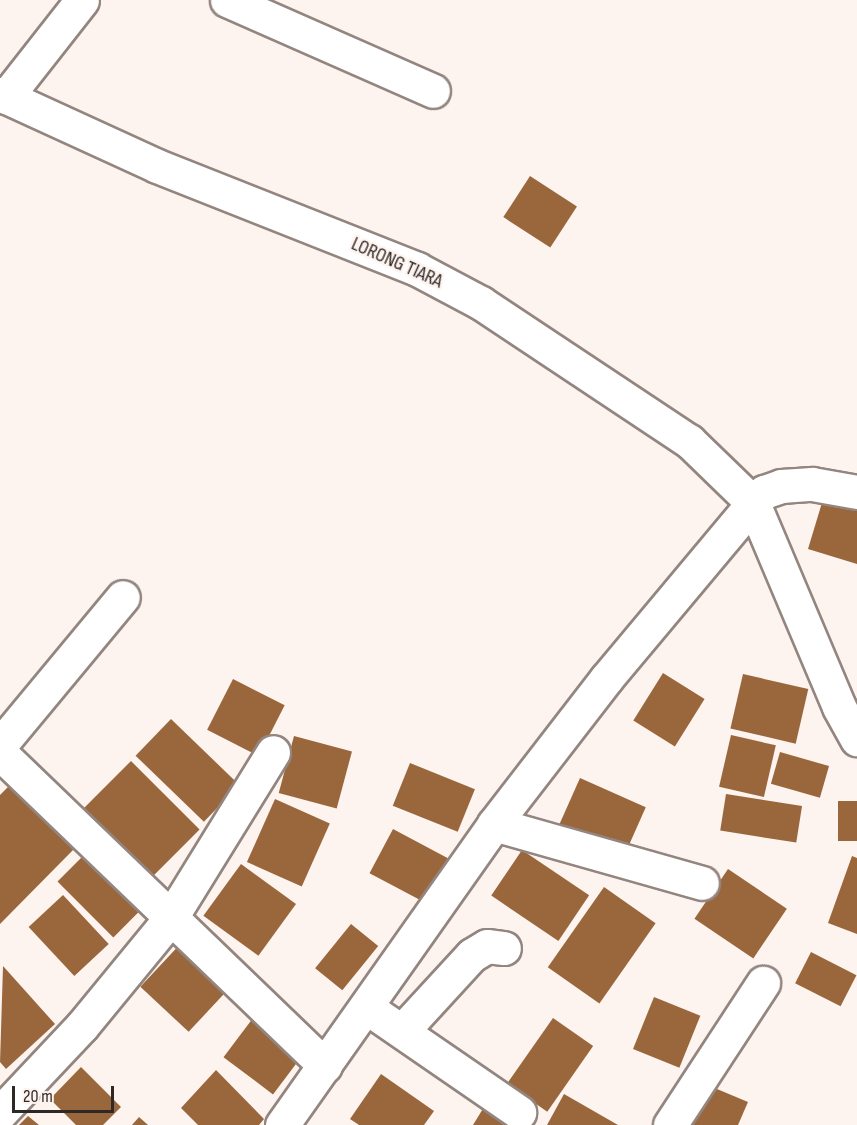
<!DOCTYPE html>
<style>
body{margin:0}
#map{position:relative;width:857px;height:1125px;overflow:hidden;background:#fdf3ef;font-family:"Sofia Sans Condensed",sans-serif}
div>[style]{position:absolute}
.building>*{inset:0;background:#9a673c;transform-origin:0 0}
.roads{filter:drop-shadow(2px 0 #93857f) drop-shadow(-2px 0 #93857f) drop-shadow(0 2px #93857f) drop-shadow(0 -2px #93857f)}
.minor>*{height:33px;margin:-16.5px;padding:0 16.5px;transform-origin:16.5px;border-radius:16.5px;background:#fff}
span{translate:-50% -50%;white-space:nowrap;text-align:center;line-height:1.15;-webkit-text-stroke:5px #fdf3ef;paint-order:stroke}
.street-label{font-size:20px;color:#2e2826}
.scale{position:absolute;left:12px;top:1086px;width:102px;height:27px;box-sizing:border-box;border:3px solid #2e2826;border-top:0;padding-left:8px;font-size:18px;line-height:21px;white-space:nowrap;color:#2e2826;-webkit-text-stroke:4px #fdf3ef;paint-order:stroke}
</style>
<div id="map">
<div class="building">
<i style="left:530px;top:176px;width:56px;height:49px;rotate:33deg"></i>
<i style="clip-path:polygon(824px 496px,857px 506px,857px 564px,808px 549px)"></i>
<i style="left:663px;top:673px;width:49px;height:56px;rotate:32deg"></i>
<i style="left:743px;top:674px;width:67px;height:56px;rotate:13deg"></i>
<i style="left:233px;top:679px;width:58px;height:57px;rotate:27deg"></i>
<i style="left:171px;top:719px;width:95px;height:51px;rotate:44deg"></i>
<i style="left:731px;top:735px;width:46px;height:53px;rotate:13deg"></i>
<i style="left:294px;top:736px;width:60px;height:59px;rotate:15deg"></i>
<i style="left:780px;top:752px;width:51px;height:33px;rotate:16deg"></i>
<i style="left:131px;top:761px;width:97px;height:83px;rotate:45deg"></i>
<i style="left:410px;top:763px;width:70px;height:46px;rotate:22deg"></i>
<i style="left:580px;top:778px;width:72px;height:53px;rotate:24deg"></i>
<i style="clip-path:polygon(11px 784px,75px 848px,0 924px,0 795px)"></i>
<i style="left:726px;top:794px;width:77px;height:37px;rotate:9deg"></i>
<i style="left:275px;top:799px;width:60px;height:69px;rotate:24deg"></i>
<i style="left:838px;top:801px;width:19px;height:40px"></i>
<i style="left:393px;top:829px;width:67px;height:50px;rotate:28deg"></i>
<i style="left:90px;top:849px;width:79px;height:46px;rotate:45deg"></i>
<i style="left:522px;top:850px;width:81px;height:55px;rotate:34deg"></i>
<i style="clip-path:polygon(852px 856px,857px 858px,857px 934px,828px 923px)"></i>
<i style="left:241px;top:864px;width:68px;height:64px;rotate:36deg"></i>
<i style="left:728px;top:869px;width:71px;height:60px;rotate:34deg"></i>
<i style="left:604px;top:887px;width:63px;height:98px;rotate:35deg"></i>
<i style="left:63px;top:895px;width:67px;height:47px;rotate:47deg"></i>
<i style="left:351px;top:924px;width:35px;height:57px;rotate:39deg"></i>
<i style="left:184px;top:940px;width:66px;height:64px;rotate:43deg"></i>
<i style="left:811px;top:952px;width:51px;height:35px;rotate:27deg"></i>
<i style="clip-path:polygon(3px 966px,55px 1024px,6px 1069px,0 1062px)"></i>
<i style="left:654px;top:997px;width:50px;height:56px;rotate:22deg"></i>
<i style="left:256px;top:1014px;width:62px;height:54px;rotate:37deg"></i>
<i style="left:553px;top:1018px;width:49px;height:80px;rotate:35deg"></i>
<i style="clip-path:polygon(81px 1067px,121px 1107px,103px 1125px,76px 1125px,50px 1099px)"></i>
<i style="clip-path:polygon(216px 1070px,264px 1119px,259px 1125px,198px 1125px,181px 1108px)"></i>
<i style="clip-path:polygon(381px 1074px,434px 1111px,424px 1125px,359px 1125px,350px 1119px)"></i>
<i style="clip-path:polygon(705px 1084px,748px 1102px,738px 1125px,687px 1125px)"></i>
<i style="clip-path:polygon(564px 1094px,618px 1125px,547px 1125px)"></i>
<i style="clip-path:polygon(484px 1107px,514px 1125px,473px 1125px)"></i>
<i style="clip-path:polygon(28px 1116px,39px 1125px,19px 1125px)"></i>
<i style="clip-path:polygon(139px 1117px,148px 1125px,132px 1125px)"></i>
</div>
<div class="roads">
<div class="minor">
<i style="left:227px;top:0;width:225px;rotate:23.8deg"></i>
<i style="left:0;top:94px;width:173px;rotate:24.6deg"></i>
<i style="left:157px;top:166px;width:280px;rotate:21.6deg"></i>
<i style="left:417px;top:269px;width:72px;rotate:28deg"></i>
<i style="left:481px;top:303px;width:250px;rotate:33.6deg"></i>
<i style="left:689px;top:441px;width:89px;rotate:44.1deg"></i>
<i style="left:753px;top:503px;width:221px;rotate:67.1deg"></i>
<i style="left:839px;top:707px;width:37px;rotate:61deg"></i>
<i style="left:6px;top:97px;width:123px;rotate:-51.9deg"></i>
<i style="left:0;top:745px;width:192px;rotate:-50.3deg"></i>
<i style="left:0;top:753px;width:451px;rotate:43.9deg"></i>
<i style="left:494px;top:824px;width:216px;rotate:15.8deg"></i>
<i style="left:366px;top:1007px;width:186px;rotate:34.5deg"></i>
<i style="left:402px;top:1031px;width:103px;rotate:-47.4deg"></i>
<i style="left:472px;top:955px;width:17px;rotate:-31deg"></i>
<i style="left:487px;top:946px;width:17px;rotate:7deg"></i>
<i style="left:0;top:1113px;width:120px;rotate:-46.7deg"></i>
<i style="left:82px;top:1026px;width:139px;rotate:-50.6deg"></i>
<i style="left:170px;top:919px;width:196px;rotate:-58.3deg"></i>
<i style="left:282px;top:1125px;width:368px;rotate:-54.8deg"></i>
<i style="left:494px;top:824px;width:183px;rotate:-52.3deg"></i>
<i style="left:606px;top:679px;width:229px;rotate:-50.1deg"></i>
<i style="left:753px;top:503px;width:16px;rotate:-45deg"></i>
<i style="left:764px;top:492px;width:18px;rotate:-19deg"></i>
<i style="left:781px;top:486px;width:31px;rotate:-4deg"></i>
<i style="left:812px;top:484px;width:46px;rotate:10.1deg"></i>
<i style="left:670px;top:1125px;width:170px;rotate:-56.8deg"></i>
</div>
</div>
<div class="street-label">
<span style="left:397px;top:263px;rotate:24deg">LORONG TIARA</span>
</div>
<div class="scale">20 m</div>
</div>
